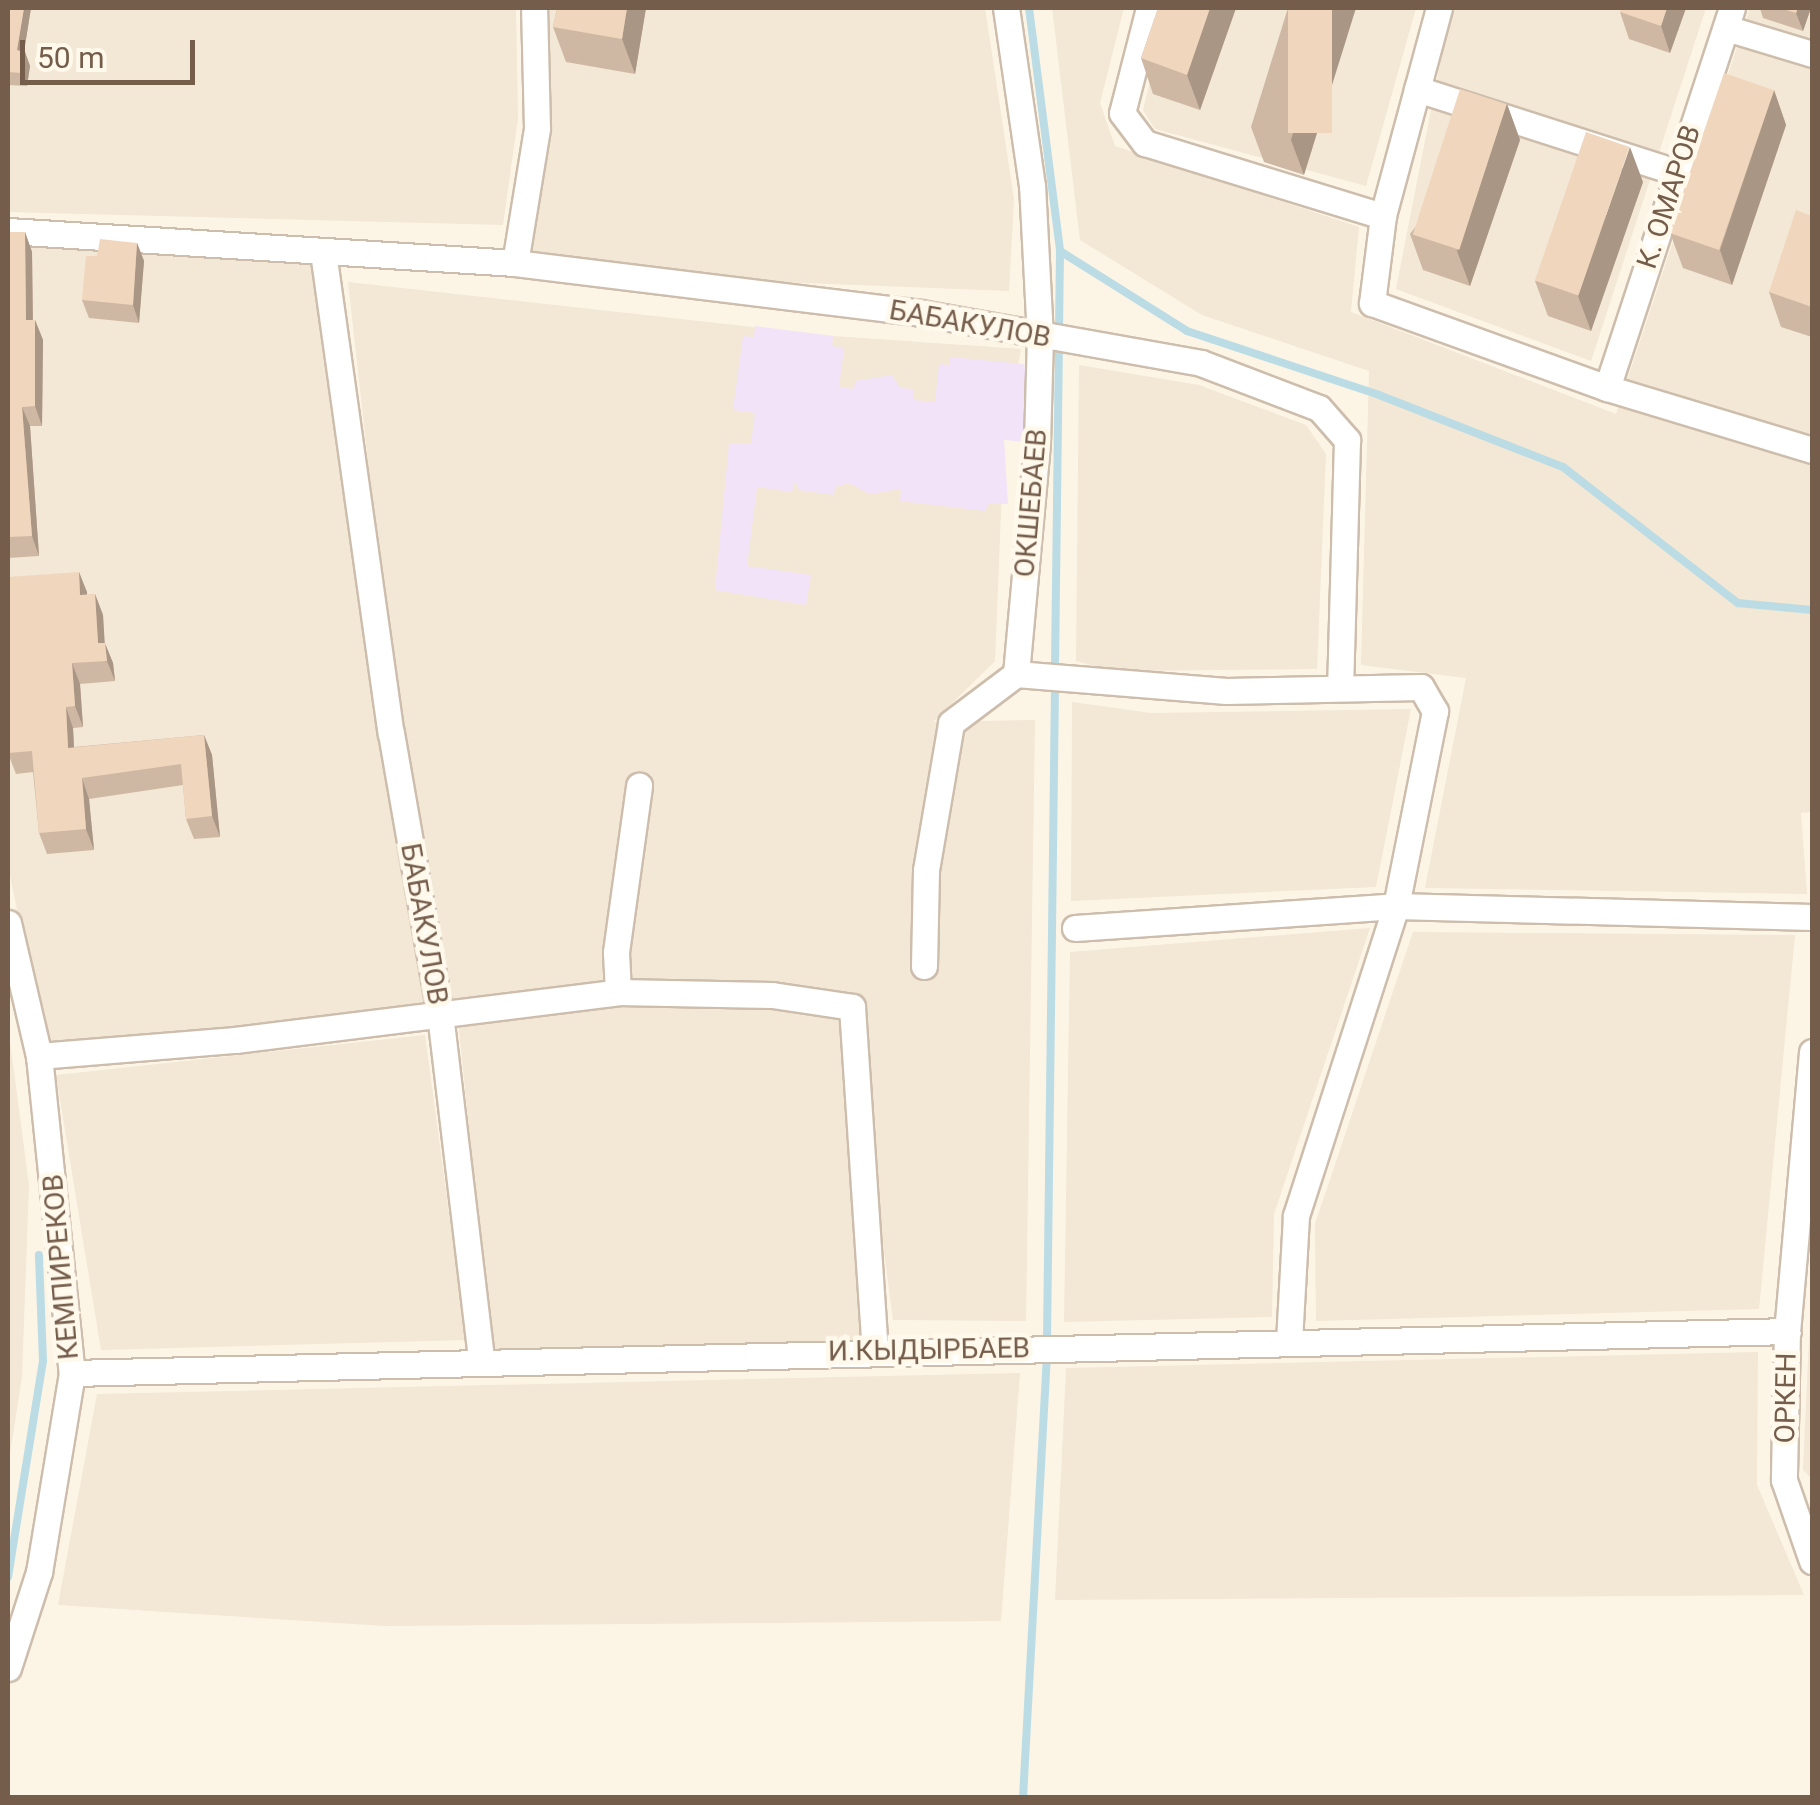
<!DOCTYPE html>
<meta charset="utf-8">
<style>
body{margin:0}
#map{position:relative;width:1820px;height:1805px;overflow:hidden;background:#fcf5e6;font-family:Roboto,sans-serif}
div>[style]{position:absolute}
.residential>*{inset:0;background:#f3e7d5}
.education>*{inset:0;background:#f2e3f8}
.stream>*{height:8px;margin:-4px;padding:0 4px;transform-origin:4px;border-radius:4px;background:#bbdce5}
.roads{filter:drop-shadow(2px 0 #cdbdac) drop-shadow(-2px 0 #cdbdac) drop-shadow(0 2px #cdbdac) drop-shadow(0 -2px #cdbdac)}
.minor>*{height:25px;margin:-12.5px;padding:0 12.5px;transform-origin:12.5px;border-radius:12.5px;background:#fff}
.wall>*{inset:0;background:#cfb8a3}
.shaded-wall>*{inset:0;background:#a99685}
.building>*{inset:0;background:#f1d6be;transform-origin:0 0}
span{translate:-50% -50%;white-space:nowrap;text-align:center;line-height:1.15;-webkit-text-stroke:9px #fff9ec;paint-order:stroke}
.street-label{font-size:28px;color:#755d4b}
.frame{position:absolute;inset:0;border:10px solid #755d4b;pointer-events:none}
.scale{position:absolute;left:20px;top:40px;width:175px;height:45px;box-sizing:border-box;border:5px solid #755d4b;border-top:0;padding-left:12px;font-size:30px;line-height:35px;white-space:nowrap;color:#755d4b;-webkit-text-stroke:8px #fff9ec;paint-order:stroke}
</style>
<div id="map">
<div class="residential">
<i style="clip-path:polygon(8px 8px,516px 8px,518px 118px,503px 225px,8px 212px)"></i>
<i style="clip-path:polygon(541px 8px,985px 8px,1014px 199px,1009px 291px,733px 280px,522px 253px)"></i>
<i style="clip-path:polygon(1052px 8px,1124px 8px,1100px 103px,1115px 146px,1359px 227px,1351px 312px,1616px 414px,1750px 8px,1812px 8px,1812px 812px,1801px 813px,1807px 894px,1425px 888px,1466px 678px,1361px 665px,1369px 371px,1202px 315px,1080px 240px)"></i>
<i style="clip-path:polygon(1168px 8px,1416px 8px,1366px 186px,1155px 129px,1143px 110px)"></i>
<i style="clip-path:polygon(1451px 8px,1706px 8px,1591px 361px,1396px 289px)"></i>
<i style="clip-path:polygon(8px 240px,313px 262px,428px 1011px,46px 1044px,8px 867px)"></i>
<i style="clip-path:polygon(348px 282px,833px 336px,1021px 349px,1004px 440px,995px 661px,933px 722px,1035px 720px,1026px 1321px,893px 1320px,871px 1153px,862px 998px,806px 990px,624px 984px,651px 774px,634px 773px,608px 953px,610px 988px,449px 1001px,391px 667px)"></i>
<i style="clip-path:polygon(1079px 365px,1199px 385px,1306px 425px,1326px 454px,1317px 669px,1114px 671px,1076px 661px)"></i>
<i style="clip-path:polygon(1072px 702px,1151px 713px,1411px 709px,1376px 887px,1071px 901px)"></i>
<i style="clip-path:polygon(1370px 928px,1274px 1214px,1272px 1317px,1064px 1322px,1070px 952px)"></i>
<i style="clip-path:polygon(1413px 932px,1795px 935px,1759px 1309px,1316px 1321px,1315px 1224px)"></i>
<i style="clip-path:polygon(640px 998px,763px 1004px,843px 1019px,867px 1342px,492px 1350px,458px 1021px)"></i>
<i style="clip-path:polygon(8px 1027px,29px 1185px,22px 1376px,8px 1467px)"></i>
<i style="clip-path:polygon(425px 1035px,466px 1340px,101px 1350px,56px 1075px)"></i>
<i style="clip-path:polygon(1812px 1272px,1812px 1479px,1803px 1470px)"></i>
<i style="clip-path:polygon(1758px 1352px,1757px 1485px,1804px 1595px,1055px 1600px,1066px 1368px)"></i>
<i style="clip-path:polygon(1020px 1373px,1001px 1621px,384px 1626px,58px 1605px,97px 1394px)"></i>
</div>
<div class="education">
<i style="clip-path:polygon(755px 326px,833px 336px,832px 346px,844px 348px,839px 387px,854px 389px,855px 381px,892px 375px,900px 388px,914px 389px,913px 400px,935px 402px,939px 364px,949px 365px,950px 357px,1024px 364px,1037px 443px,1004px 440px,1008px 504px,989px 503px,985px 511px,900px 501px,901px 489px,869px 494px,849px 483px,835px 487px,834px 495px,799px 490px,795px 481px,792px 492px,757px 487px,747px 566px,811px 575px,806px 605px,715px 590px,729px 443px,751px 444px,755px 413px,733px 410px,743px 336px,754px 337px)"></i>
</div>
<div class="stream">
<i style="left:1029px;top:8px;width:245px;rotate:82.7deg"></i>
<i style="left:1060px;top:251px;width:81px;rotate:90.7deg"></i>
<i style="left:1060px;top:251px;width:150px;rotate:32.2deg"></i>
<i style="left:1187px;top:331px;width:202px;rotate:18.4deg"></i>
<i style="left:1379px;top:395px;width:198px;rotate:21.4deg"></i>
<i style="left:1563px;top:467px;width:222px;rotate:37.9deg"></i>
<i style="left:1738px;top:603px;width:74px;rotate:5.4deg"></i>
<i style="left:1055px;top:667px;width:316px;rotate:-89.3deg"></i>
<i style="left:1047px;top:1340px;width:652px;rotate:-89.3deg"></i>
<i style="left:8px;top:1577px;width:219px;rotate:-80.8deg"></i>
<i style="left:43px;top:1361px;width:106px;rotate:-92.2deg"></i>
<i style="left:1023px;top:1798px;width:443px;rotate:-86.9deg"></i>
</div>
<div class="roads">
<div class="minor">
<i style="left:1149px;top:8px;width:108px;rotate:104.4deg"></i>
<i style="left:1122px;top:113px;width:38px;rotate:53deg"></i>
<i style="left:1145px;top:143px;width:249px;rotate:17.1deg"></i>
<i style="left:1439px;top:8px;width:215px;rotate:105.1deg"></i>
<i style="left:1383px;top:216px;width:88px;rotate:97.2deg"></i>
<i style="left:1372px;top:303px;width:250px;rotate:19.9deg"></i>
<i style="left:1607px;top:388px;width:214px;rotate:16.8deg"></i>
<i style="left:1726px;top:28px;width:90px;rotate:16.8deg"></i>
<i style="left:1417px;top:89px;width:272px;rotate:17.8deg"></i>
<i style="left:8px;top:231px;width:508px;rotate:3.61deg"></i>
<i style="left:515px;top:263px;width:409px;rotate:7deg"></i>
<i style="left:921px;top:313px;width:284px;rotate:10.1deg"></i>
<i style="left:1201px;top:363px;width:126px;rotate:20.9deg"></i>
<i style="left:1319px;top:408px;width:43px;rotate:48.8deg"></i>
<i style="left:1347px;top:440px;width:247px;rotate:91.6deg"></i>
<i style="left:323px;top:252px;width:486px;rotate:82deg"></i>
<i style="left:391px;top:733px;width:285px;rotate:80.1deg"></i>
<i style="left:440px;top:1014px;width:348px;rotate:83.2deg"></i>
<i style="left:515px;top:263px;width:137px;rotate:-80.7deg"></i>
<i style="left:537px;top:128px;width:120px;rotate:-91.4deg"></i>
<i style="left:1607px;top:388px;width:400px;rotate:-71.8deg"></i>
<i style="left:1016px;top:674px;width:211px;rotate:4.6deg"></i>
<i style="left:1226px;top:691px;width:195px;rotate:-1.2deg"></i>
<i style="left:1421px;top:687px;width:28px;rotate:60deg"></i>
<i style="left:1435px;top:711px;width:199px;rotate:101.3deg"></i>
<i style="left:1396px;top:906px;width:326px;rotate:107.9deg"></i>
<i style="left:1296px;top:1216px;width:126px;rotate:93.2deg"></i>
<i style="left:8px;top:923px;width:137px;rotate:76.9deg"></i>
<i style="left:39px;top:1056px;width:319px;rotate:84.1deg"></i>
<i style="left:72px;top:1373px;width:202px;rotate:99.4deg"></i>
<i style="left:39px;top:1572px;width:101px;rotate:107.9deg"></i>
<i style="left:1075px;top:928px;width:322px;rotate:-3.9deg"></i>
<i style="left:1396px;top:906px;width:416px;rotate:1.5deg"></i>
<i style="left:924px;top:966px;width:96px;rotate:-88.8deg"></i>
<i style="left:926px;top:870px;width:149px;rotate:-80.3deg"></i>
<i style="left:951px;top:723px;width:81px;rotate:-37deg"></i>
<i style="left:1016px;top:674px;width:232px;rotate:-84.8deg"></i>
<i style="left:1037px;top:443px;width:106px;rotate:-88.4deg"></i>
<i style="left:1040px;top:337px;width:151px;rotate:-93deg"></i>
<i style="left:1032px;top:186px;width:180px;rotate:-98.3deg"></i>
<i style="left:618px;top:992px;width:40px;rotate:-92.9deg"></i>
<i style="left:616px;top:952px;width:168px;rotate:-82.1deg"></i>
<i style="left:1812px;top:1052px;width:280px;rotate:95.1deg"></i>
<i style="left:1787px;top:1331px;width:149px;rotate:91.2deg"></i>
<i style="left:1784px;top:1480px;width:86px;rotate:70.9deg"></i>
<i style="left:39px;top:1056px;width:197px;rotate:-4.7deg"></i>
<i style="left:235px;top:1040px;width:386px;rotate:-7.1deg"></i>
<i style="left:618px;top:992px;width:154px;rotate:1.1deg"></i>
<i style="left:772px;top:995px;width:81px;rotate:8.5deg"></i>
<i style="left:852px;top:1007px;width:345px;rotate:86.2deg"></i>
<i style="left:72px;top:1373px;width:1716px;rotate:-1.4deg"></i>
</div>
</div>
<div class="wall">
<i style="clip-path:polygon(8px 8px,31px 8px,24px 52px,25px 52px,30px 66px,27px 86px,8px 85px)"></i>
<i style="clip-path:polygon(557px 8px,646px 8px,635px 74px,566px 62px,553px 27px)"></i>
<i style="clip-path:polygon(1158px 8px,1236px 8px,1200px 110px,1153px 94px,1141px 58px)"></i>
<i style="clip-path:polygon(1288px 8px,1304px 175px,1264px 162px,1251px 127px)"></i>
<i style="clip-path:polygon(1686px 8px,1670px 53px,1629px 39px,1620px 12px)"></i>
<i style="clip-path:polygon(1760px 8px,1811px 8px,1803px 31px,1763px 18px)"></i>
<i style="clip-path:polygon(1774px 90px,1786px 125px,1732px 285px,1683px 268px,1670px 233px)"></i>
<i style="clip-path:polygon(1507px 104px,1520px 140px,1470px 286px,1423px 270px,1410px 234px)"></i>
<i style="clip-path:polygon(1643px 182px,1591px 331px,1548px 316px,1535px 281px)"></i>
<i style="clip-path:polygon(1812px 216px,1812px 337px,1781px 327px,1769px 292px)"></i>
<i style="clip-path:polygon(8px 232px,25px 232px,32px 252px,33px 320px,35px 320px,43px 340px,42px 426px,30px 426px,39px 556px,8px 558px)"></i>
<i style="clip-path:polygon(137px 243px,144px 261px,139px 323px,89px 318px,82px 300px,97px 256px)"></i>
<i style="clip-path:polygon(79px 572px,87px 595px,95px 594px,103px 615px,104px 643px,113px 663px,115px 681px,80px 684px,83px 727px,73px 728px,74px 747px,204px 735px,212px 755px,220px 837px,194px 839px,186px 819px,183px 785px,89px 799px,94px 850px,47px 854px,39px 833px,33px 772px,16px 774px,8px 753px)"></i>
</div>
<div class="shaded-wall">
<i style="clip-path:polygon(24px 8px,31px 8px,22px 64px,17px 50px)"></i>
<i style="clip-path:polygon(627px 8px,646px 8px,635px 74px,622px 39px)"></i>
<i style="clip-path:polygon(1210px 8px,1236px 8px,1200px 110px,1187px 75px)"></i>
<i style="clip-path:polygon(1332px 8px,1356px 8px,1304px 175px,1291px 140px)"></i>
<i style="clip-path:polygon(1667px 8px,1686px 8px,1670px 53px,1661px 26px)"></i>
<i style="clip-path:polygon(1798px 8px,1811px 8px,1803px 31px,1796px 13px)"></i>
<i style="clip-path:polygon(25px 52px,30px 66px,27px 86px,22px 73px)"></i>
<i style="clip-path:polygon(1774px 90px,1786px 125px,1732px 285px,1720px 250px)"></i>
<i style="clip-path:polygon(1507px 104px,1520px 140px,1470px 286px,1457px 251px)"></i>
<i style="clip-path:polygon(1630px 147px,1643px 182px,1591px 331px,1578px 296px)"></i>
<i style="clip-path:polygon(25px 232px,32px 252px,33px 340px,26px 320px)"></i>
<i style="clip-path:polygon(137px 243px,144px 261px,139px 323px,133px 305px)"></i>
<i style="clip-path:polygon(35px 320px,43px 340px,42px 426px,35px 406px)"></i>
<i style="clip-path:polygon(22px 407px,30px 426px,39px 556px,32px 536px)"></i>
<i style="clip-path:polygon(79px 572px,87px 592px,88px 616px,80px 595px)"></i>
<i style="clip-path:polygon(95px 594px,103px 615px,106px 663px,98px 643px)"></i>
<i style="clip-path:polygon(105px 643px,113px 663px,115px 681px,107px 661px)"></i>
<i style="clip-path:polygon(72px 663px,80px 684px,83px 727px,75px 706px)"></i>
<i style="clip-path:polygon(66px 707px,73px 728px,75px 768px,68px 748px)"></i>
<i style="clip-path:polygon(204px 735px,212px 755px,220px 837px,212px 816px)"></i>
<i style="clip-path:polygon(82px 778px,89px 799px,94px 850px,86px 829px)"></i>
</div>
<div class="building">
<i style="clip-path:polygon(8px 8px,24px 8px,17px 50px,25px 52px,22px 73px,8px 72px)"></i>
<i style="clip-path:polygon(557px 8px,627px 8px,622px 39px,553px 27px)"></i>
<i style="clip-path:polygon(1158px 8px,1210px 8px,1187px 75px,1141px 58px)"></i>
<i style="left:1288px;top:8px;width:44px;height:125px"></i>
<i style="clip-path:polygon(1621px 8px,1667px 8px,1661px 26px,1620px 12px)"></i>
<i style="clip-path:polygon(1780px 8px,1798px 8px,1796px 13px)"></i>
<i style="left:1724px;top:73px;width:53px;height:169px;rotate:19deg"></i>
<i style="left:1460px;top:89px;width:49px;height:153px;rotate:18deg"></i>
<i style="left:1586px;top:132px;width:46px;height:157px;rotate:19deg"></i>
<i style="clip-path:polygon(1796px 210px,1812px 216px,1812px 307px,1769px 292px)"></i>
<i style="clip-path:polygon(8px 232px,25px 232px,26px 320px,35px 320px,35px 406px,22px 407px,32px 536px,8px 537px)"></i>
<i style="clip-path:polygon(100px 239px,137px 243px,133px 305px,82px 300px,86px 256px,97px 256px)"></i>
<i style="clip-path:polygon(79px 572px,80px 595px,95px 594px,98px 643px,105px 643px,107px 661px,72px 663px,75px 706px,66px 707px,68px 748px,204px 735px,212px 816px,186px 819px,181px 764px,82px 778px,86px 829px,39px 833px,32px 751px,8px 753px,8px 577px)"></i>
</div>
<div class="street-label">
<span style="left:1669px;top:197px;rotate:-72deg">К. ОМАРОВ</span>
<span style="left:970px;top:324px;rotate:10deg">БАБАКУЛОВ</span>
<span style="left:1031px;top:503px;rotate:-85deg">ОКШЕБАЕВ</span>
<span style="left:424px;top:924px;rotate:80deg">БАБАКУЛОВ</span>
<span style="left:61px;top:1267px;rotate:-95deg">КЕМПИРЕКОВ</span>
<span style="left:929px;top:1350px;rotate:-1deg">И.КЫДЫРБАЕВ</span>
<span style="left:1786px;top:1398px;rotate:-89deg">ОРКЕН</span>
</div>
<div class="frame"></div>
<div class="scale">50 m</div>
</div>
